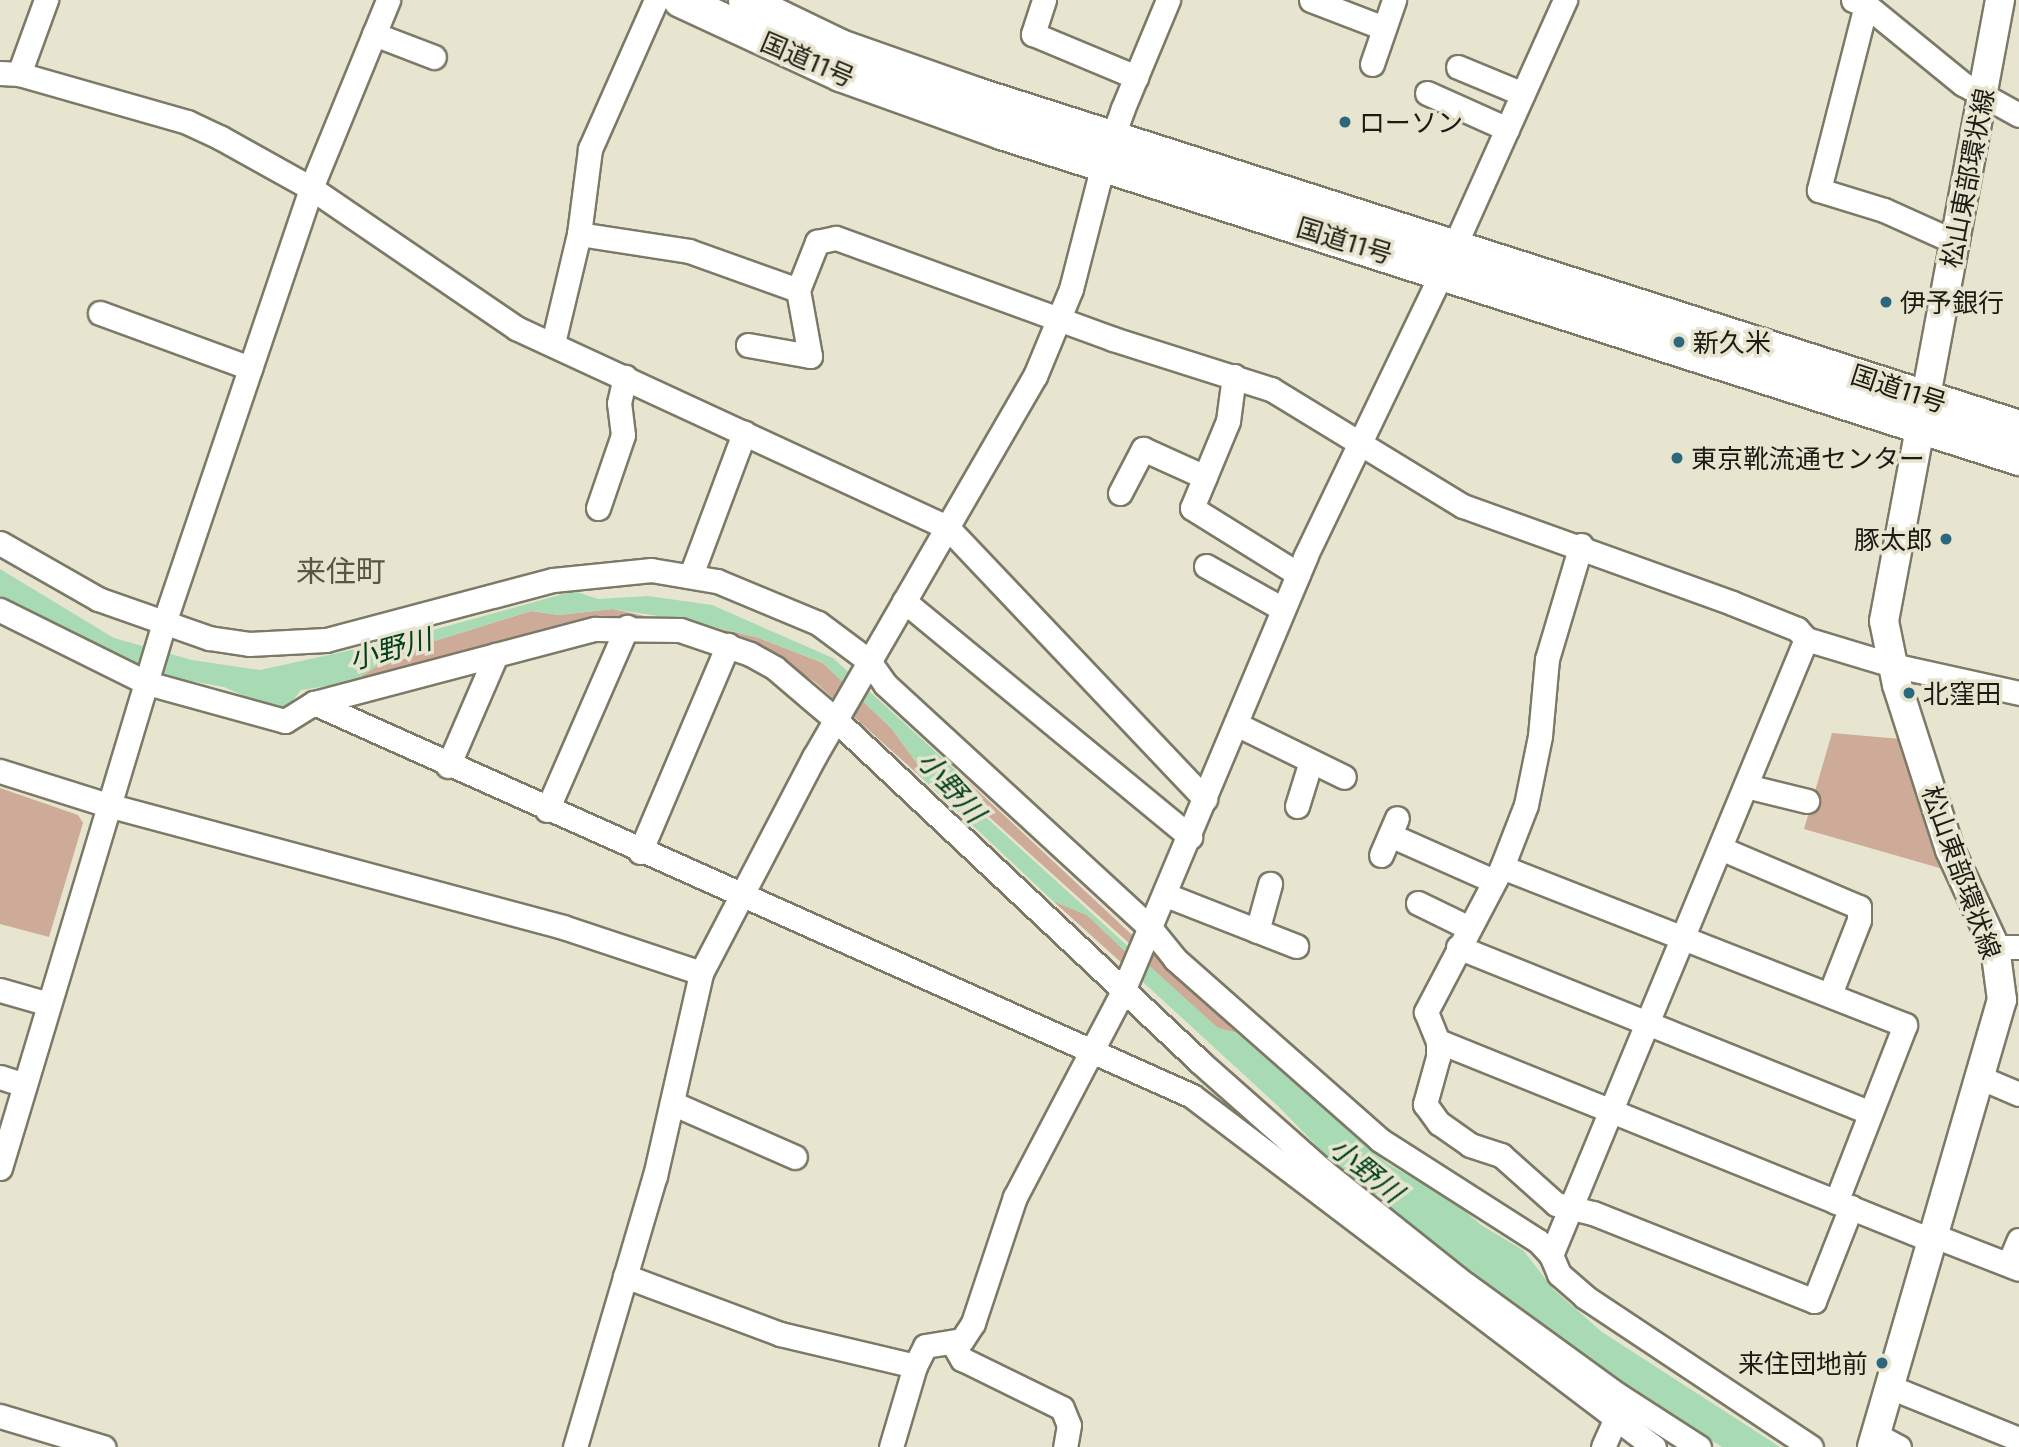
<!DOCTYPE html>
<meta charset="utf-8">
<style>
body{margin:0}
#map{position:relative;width:2019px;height:1447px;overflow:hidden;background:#e7e5d0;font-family:"Exo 2","Noto Sans JP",sans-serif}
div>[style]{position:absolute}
.green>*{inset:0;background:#ceab98}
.water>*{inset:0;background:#a8dbb3}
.roads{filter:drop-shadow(2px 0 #7c7a67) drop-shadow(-2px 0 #7c7a67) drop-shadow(0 2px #7c7a67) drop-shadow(0 -2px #7c7a67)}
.minor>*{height:23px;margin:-11.5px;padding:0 11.5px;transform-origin:11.5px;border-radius:11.5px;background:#fff}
.major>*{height:28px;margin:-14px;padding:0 14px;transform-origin:14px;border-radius:14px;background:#fff}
.highway>*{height:33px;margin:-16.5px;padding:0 16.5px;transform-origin:16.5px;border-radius:16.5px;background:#fff}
.dots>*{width:19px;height:19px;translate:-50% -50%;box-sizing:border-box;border:4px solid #e7e5d0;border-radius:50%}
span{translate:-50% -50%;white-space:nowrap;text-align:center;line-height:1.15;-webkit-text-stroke:7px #e7e5d0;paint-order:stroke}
.street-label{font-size:26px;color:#1d1c14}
.poi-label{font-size:26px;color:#1d1c14}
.left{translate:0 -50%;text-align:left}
.right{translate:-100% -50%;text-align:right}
.water-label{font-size:28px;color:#02401c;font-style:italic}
.quarter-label{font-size:30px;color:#585543}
</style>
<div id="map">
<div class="green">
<i style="clip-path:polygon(612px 609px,645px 616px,574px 622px,352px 682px,399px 652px,531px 611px,559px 615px)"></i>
<i style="clip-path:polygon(716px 628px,756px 637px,823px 663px,892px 729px,921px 769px,921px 777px,815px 682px,748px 639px)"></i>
<i style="clip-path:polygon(1832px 733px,1901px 739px,1950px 871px,1804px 829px)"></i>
<i style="clip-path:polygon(962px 776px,1237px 1033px,1218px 1028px,1154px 974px,1130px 944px,977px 806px)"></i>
<i style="clip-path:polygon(0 788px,78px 815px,83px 823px,49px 937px,0 924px)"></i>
<i style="clip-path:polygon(1053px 901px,1087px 915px,1125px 951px,1144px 983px)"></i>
</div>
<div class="water">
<i style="clip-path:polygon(0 569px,114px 638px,192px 660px,260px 670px,397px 640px,574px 591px,598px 599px,648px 596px,712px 605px,833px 658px,962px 776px,978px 810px,1218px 1028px,1237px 1033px,1388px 1164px,1452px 1200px,1481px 1225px,1523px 1250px,1554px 1290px,1602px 1332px,1780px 1447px,1722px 1447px,1613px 1380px,1347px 1177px,1279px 1107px,1144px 983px,1125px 951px,1087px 915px,1053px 901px,921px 777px,921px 769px,892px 729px,823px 663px,756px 637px,685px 620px,612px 609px,559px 615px,531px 611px,399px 652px,352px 682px,301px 690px,286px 709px,276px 710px,224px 687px,174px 678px,89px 647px,0 597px)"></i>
</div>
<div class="roads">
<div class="minor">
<i style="left:1044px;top:0;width:36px;rotate:108deg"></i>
<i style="left:1033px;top:34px;width:112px;rotate:22.7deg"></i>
<i style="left:1311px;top:0;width:78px;rotate:21deg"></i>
<i style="left:1853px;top:0;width:14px;rotate:21deg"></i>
<i style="left:1866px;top:5px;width:125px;rotate:39.2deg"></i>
<i style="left:1963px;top:84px;width:64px;rotate:29deg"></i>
<i style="left:1866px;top:5px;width:191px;rotate:104.3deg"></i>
<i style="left:1819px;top:190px;width:68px;rotate:17.1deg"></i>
<i style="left:1884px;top:210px;width:78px;rotate:24.3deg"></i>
<i style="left:374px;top:34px;width:64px;rotate:21deg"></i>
<i style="left:1372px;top:64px;width:68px;rotate:-71deg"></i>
<i style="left:1458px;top:67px;width:70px;rotate:22.6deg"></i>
<i style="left:0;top:73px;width:19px;rotate:3deg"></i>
<i style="left:19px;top:74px;width:175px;rotate:15.9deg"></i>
<i style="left:187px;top:122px;width:38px;rotate:25deg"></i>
<i style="left:221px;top:138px;width:103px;rotate:29.1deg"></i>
<i style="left:311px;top:188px;width:248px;rotate:34.3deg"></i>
<i style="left:516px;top:328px;width:475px;rotate:24.8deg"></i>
<i style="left:947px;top:527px;width:375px;rotate:46.5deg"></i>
<i style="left:19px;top:74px;width:79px;rotate:-70deg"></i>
<i style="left:1427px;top:93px;width:88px;rotate:24.2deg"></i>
<i style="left:579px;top:234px;width:111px;rotate:8.8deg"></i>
<i style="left:689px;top:251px;width:116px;rotate:19.7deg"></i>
<i style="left:798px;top:290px;width:52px;rotate:-68.4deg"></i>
<i style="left:817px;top:242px;width:19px;rotate:-12deg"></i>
<i style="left:836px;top:238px;width:295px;rotate:20deg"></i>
<i style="left:1113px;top:339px;width:166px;rotate:17.6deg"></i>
<i style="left:1271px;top:389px;width:225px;rotate:31.4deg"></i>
<i style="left:1463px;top:506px;width:286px;rotate:19.8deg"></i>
<i style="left:1732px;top:603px;width:70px;rotate:21.8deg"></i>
<i style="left:1797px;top:629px;width:13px;rotate:48deg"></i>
<i style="left:1806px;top:639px;width:90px;rotate:16.8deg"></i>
<i style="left:1892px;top:665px;width:130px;rotate:12.4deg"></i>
<i style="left:100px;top:313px;width:160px;rotate:20.1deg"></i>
<i style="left:553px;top:343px;width:112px;rotate:-76.6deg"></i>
<i style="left:579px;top:234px;width:86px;rotate:-82.6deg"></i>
<i style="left:590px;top:149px;width:163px;rotate:-66.1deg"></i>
<i style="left:748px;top:345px;width:63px;rotate:10.1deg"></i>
<i style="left:810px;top:356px;width:67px;rotate:-100.3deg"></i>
<i style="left:1234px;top:376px;width:45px;rotate:97.6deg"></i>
<i style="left:1228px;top:421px;width:94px;rotate:112.5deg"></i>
<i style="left:1192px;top:508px;width:125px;rotate:31.9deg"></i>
<i style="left:1120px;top:493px;width:50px;rotate:-62.4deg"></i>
<i style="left:1143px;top:449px;width:68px;rotate:24.3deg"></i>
<i style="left:598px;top:508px;width:77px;rotate:-71.1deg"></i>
<i style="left:623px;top:435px;width:32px;rotate:-97deg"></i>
<i style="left:619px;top:403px;width:27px;rotate:-77deg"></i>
<i style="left:0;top:543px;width:113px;rotate:29.7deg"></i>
<i style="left:98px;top:599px;width:118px;rotate:19.4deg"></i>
<i style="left:209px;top:638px;width:40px;rotate:8.5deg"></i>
<i style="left:249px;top:644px;width:77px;rotate:-3deg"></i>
<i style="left:326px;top:640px;width:235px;rotate:-14.8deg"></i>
<i style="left:553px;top:580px;width:99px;rotate:-5.8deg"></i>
<i style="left:651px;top:570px;width:67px;rotate:9.5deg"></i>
<i style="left:717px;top:581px;width:109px;rotate:22.6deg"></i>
<i style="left:818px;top:623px;width:64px;rotate:36.7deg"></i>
<i style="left:869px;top:661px;width:28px;rotate:55deg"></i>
<i style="left:885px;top:684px;width:362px;rotate:42.6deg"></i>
<i style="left:1151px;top:929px;width:38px;rotate:51deg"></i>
<i style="left:1175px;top:959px;width:273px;rotate:41.4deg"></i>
<i style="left:1380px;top:1140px;width:188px;rotate:32.6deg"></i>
<i style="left:1538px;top:1241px;width:19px;rotate:47deg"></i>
<i style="left:1551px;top:1255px;width:21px;rotate:67deg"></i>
<i style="left:1559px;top:1274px;width:35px;rotate:41deg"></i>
<i style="left:1585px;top:1297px;width:271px;rotate:33.6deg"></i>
<i style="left:1581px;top:545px;width:119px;rotate:106.6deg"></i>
<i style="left:1547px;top:659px;width:77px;rotate:95.2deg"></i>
<i style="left:1540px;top:736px;width:70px;rotate:101.5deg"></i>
<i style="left:1526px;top:805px;width:66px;rotate:111.2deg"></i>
<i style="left:1502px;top:867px;width:164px;rotate:117.7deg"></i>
<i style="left:1426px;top:1012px;width:31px;rotate:68deg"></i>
<i style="left:1438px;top:1041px;width:16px;rotate:90deg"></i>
<i style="left:1438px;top:1057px;width:49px;rotate:105.5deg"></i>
<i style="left:1425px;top:1104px;width:24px;rotate:54deg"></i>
<i style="left:1439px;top:1123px;width:38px;rotate:35deg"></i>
<i style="left:1470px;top:1145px;width:33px;rotate:18deg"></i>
<i style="left:1501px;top:1155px;width:74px;rotate:41.7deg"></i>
<i style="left:1556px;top:1204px;width:38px;rotate:14deg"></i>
<i style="left:1593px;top:1213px;width:238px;rotate:21.7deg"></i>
<i style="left:1814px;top:1301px;width:101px;rotate:-68.5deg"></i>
<i style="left:1206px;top:566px;width:88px;rotate:29.2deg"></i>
<i style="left:691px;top:575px;width:152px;rotate:-69.5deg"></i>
<i style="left:904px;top:601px;width:371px;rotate:39.5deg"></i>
<i style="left:0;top:610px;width:164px;rotate:26.4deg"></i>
<i style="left:147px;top:683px;width:143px;rotate:15.4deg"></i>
<i style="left:285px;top:721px;width:34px;rotate:-32deg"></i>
<i style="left:314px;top:703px;width:291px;rotate:-14.8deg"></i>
<i style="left:595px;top:629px;width:85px;rotate:0.7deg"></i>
<i style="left:680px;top:630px;width:74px;rotate:18.9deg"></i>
<i style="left:750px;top:654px;width:29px;rotate:29deg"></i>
<i style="left:775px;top:668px;width:80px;rotate:40.4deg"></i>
<i style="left:836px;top:720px;width:499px;rotate:43.2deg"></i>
<i style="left:1200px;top:1062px;width:164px;rotate:41.5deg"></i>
<i style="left:1323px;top:1171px;width:171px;rotate:38.6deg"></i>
<i style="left:1457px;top:1278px;width:199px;rotate:36deg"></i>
<i style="left:1618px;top:1395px;width:96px;rotate:32.7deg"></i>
<i style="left:314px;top:703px;width:962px;rotate:24.11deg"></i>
<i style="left:1192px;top:1096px;width:580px;rotate:37.23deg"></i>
<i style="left:1236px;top:724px;width:120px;rotate:26.1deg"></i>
<i style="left:448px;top:766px;width:121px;rotate:-66.6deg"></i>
<i style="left:0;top:771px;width:113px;rotate:17.5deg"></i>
<i style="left:108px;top:805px;width:471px;rotate:15deg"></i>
<i style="left:563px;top:927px;width:145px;rotate:18.4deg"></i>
<i style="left:1746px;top:786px;width:63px;rotate:13.8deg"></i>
<i style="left:1297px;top:806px;width:47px;rotate:-72.7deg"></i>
<i style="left:547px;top:810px;width:200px;rotate:-66.4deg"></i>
<i style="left:1390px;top:835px;width:114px;rotate:23.9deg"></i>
<i style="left:1720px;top:848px;width:151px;rotate:23deg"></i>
<i style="left:1859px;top:907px;width:13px;rotate:90deg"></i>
<i style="left:1859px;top:920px;width:79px;rotate:111.4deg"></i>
<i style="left:640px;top:852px;width:225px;rotate:-67deg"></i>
<i style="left:1381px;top:855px;width:40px;rotate:-66.6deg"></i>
<i style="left:1502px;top:867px;width:433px;rotate:21.4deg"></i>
<i style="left:1905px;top:1025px;width:190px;rotate:111.3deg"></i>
<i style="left:1166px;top:895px;width:140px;rotate:21.4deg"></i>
<i style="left:1418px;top:903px;width:55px;rotate:26.1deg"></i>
<i style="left:1257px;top:931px;width:49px;rotate:-74.5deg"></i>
<i style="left:1458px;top:947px;width:444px;rotate:21.9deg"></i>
<i style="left:1995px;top:947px;width:24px"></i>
<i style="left:0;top:990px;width:51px;rotate:15.9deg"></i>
<i style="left:1438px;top:1041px;width:532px;rotate:21.98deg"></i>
<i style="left:0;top:1077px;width:26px;rotate:18deg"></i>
<i style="left:1979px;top:1077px;width:43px;rotate:23deg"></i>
<i style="left:672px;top:1103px;width:134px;rotate:23.7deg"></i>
<i style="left:0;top:1168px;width:569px;rotate:-73.25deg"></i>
<i style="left:164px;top:623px;width:459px;rotate:-71.3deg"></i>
<i style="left:311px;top:188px;width:203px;rotate:-67.7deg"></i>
<i style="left:1932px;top:1235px;width:93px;rotate:21.3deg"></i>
<i style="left:1551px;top:1255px;width:667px;rotate:-67.51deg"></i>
<i style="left:2009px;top:1263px;width:25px;rotate:-67deg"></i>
<i style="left:625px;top:1276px;width:165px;rotate:20.5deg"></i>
<i style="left:780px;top:1334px;width:139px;rotate:13.3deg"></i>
<i style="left:952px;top:1342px;width:20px;rotate:60deg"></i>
<i style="left:962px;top:1359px;width:111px;rotate:26.1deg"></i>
<i style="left:1062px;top:1408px;width:18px;rotate:68deg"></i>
<i style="left:1069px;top:1425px;width:22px;rotate:100deg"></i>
<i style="left:1890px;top:1387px;width:139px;rotate:22deg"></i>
<i style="left:0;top:1416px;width:108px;rotate:16.8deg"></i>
<i style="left:1876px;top:1435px;width:26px;rotate:28deg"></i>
<i style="left:575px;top:1447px;width:283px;rotate:-73.6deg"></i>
<i style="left:655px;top:1176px;width:208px;rotate:-77.2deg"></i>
<i style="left:701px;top:973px;width:244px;rotate:-62.4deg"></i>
<i style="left:814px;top:757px;width:440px;rotate:-59.9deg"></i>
<i style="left:1035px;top:376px;width:94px;rotate:-67.5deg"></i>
<i style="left:1071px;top:289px;width:129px;rotate:-75.6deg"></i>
<i style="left:1103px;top:164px;width:59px;rotate:-70.3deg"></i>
<i style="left:1123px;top:108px;width:117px;rotate:-67.4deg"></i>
<i style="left:891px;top:1447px;width:84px;rotate:-73.5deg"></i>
<i style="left:915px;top:1366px;width:22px;rotate:-63deg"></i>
<i style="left:925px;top:1346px;width:37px;rotate:-9deg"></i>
<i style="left:962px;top:1340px;width:20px;rotate:-57deg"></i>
<i style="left:973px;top:1323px;width:133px;rotate:-71.6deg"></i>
<i style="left:1015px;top:1197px;width:233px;rotate:-62.3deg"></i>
<i style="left:1123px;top:991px;width:471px;rotate:-67.2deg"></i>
<i style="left:1305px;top:557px;width:344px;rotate:-64.3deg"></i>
<i style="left:1454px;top:247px;width:271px;rotate:-65.8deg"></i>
<i style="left:1603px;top:1447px;width:30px;rotate:-66deg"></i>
</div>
<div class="major">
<i style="left:1872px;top:1447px;width:466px;rotate:-73.8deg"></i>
<i style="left:2002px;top:1000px;width:53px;rotate:-97.5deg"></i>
<i style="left:1995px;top:947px;width:107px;rotate:-114.9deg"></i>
<i style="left:1950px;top:850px;width:173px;rotate:-107.8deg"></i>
<i style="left:1897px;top:685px;width:65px;rotate:-101.5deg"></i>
<i style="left:1884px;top:621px;width:632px;rotate:-79.42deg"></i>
</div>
<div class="highway">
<i style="left:680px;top:0;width:176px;rotate:24.8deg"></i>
<i style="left:840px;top:74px;width:171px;rotate:19.8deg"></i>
<i style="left:1001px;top:132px;width:1069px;rotate:17.76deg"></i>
<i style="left:745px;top:0;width:106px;rotate:25.8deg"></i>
<i style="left:840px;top:46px;width:144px;rotate:19.4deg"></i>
<i style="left:976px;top:94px;width:1095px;rotate:17.71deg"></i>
</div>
</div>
<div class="dots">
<i style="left:1345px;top:122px;background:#2b687e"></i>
<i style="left:1886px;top:302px;background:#2b687e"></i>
<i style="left:1679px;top:342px;background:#2b687e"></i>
<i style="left:1677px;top:458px;background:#2b687e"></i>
<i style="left:1946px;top:539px;background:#2b687e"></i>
<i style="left:1909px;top:693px;background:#2b687e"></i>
<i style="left:1882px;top:1363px;background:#2b687e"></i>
</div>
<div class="street-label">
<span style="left:808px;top:59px;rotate:23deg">国道11号</span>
<span style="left:1967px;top:178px;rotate:-79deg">松山東部環状線</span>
<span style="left:1345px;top:240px;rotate:17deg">国道11号</span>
<span style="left:1899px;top:388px;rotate:18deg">国道11号</span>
<span style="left:1962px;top:872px;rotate:70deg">松山東部環状線</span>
</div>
<div class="poi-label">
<span class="left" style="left:1359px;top:122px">ローソン</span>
<span class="left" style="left:1900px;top:302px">伊予銀行</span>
<span class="left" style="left:1693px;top:342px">新久米</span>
<span class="left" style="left:1691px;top:458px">東京靴流通センター</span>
<span class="right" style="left:1932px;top:539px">豚太郎</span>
<span class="left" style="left:1923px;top:693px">北窪田</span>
<span class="right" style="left:1868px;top:1363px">来住団地前</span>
</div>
<div class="water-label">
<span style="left:390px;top:648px;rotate:-15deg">小野川</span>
<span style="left:952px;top:786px;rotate:48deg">小野川</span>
<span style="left:1367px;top:1169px;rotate:39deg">小野川</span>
</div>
<div class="quarter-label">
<span style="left:341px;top:570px">来住町</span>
</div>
</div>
